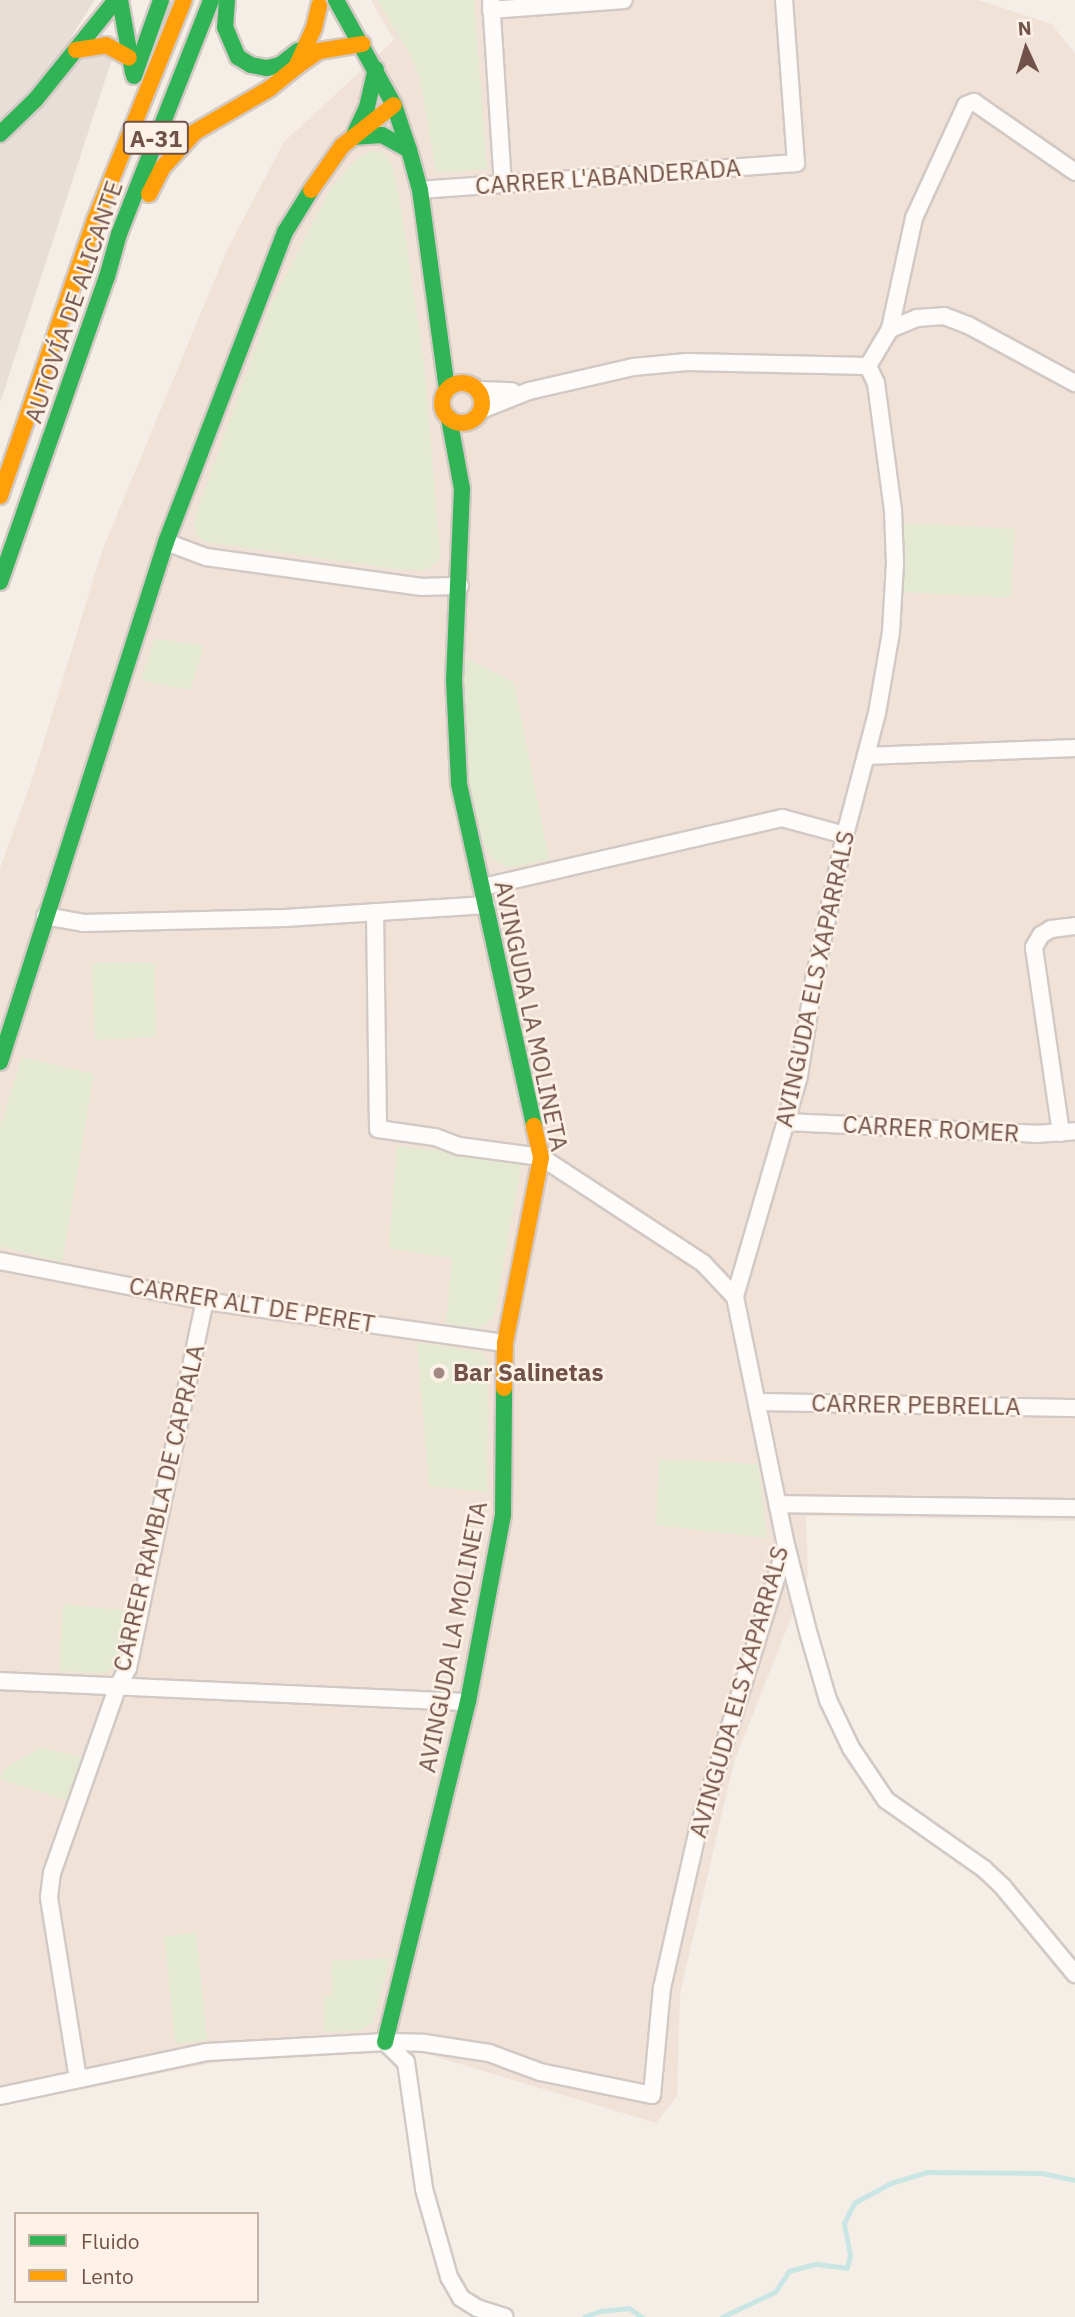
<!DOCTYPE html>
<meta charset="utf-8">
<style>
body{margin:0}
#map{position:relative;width:1075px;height:2317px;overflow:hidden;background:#f5eee7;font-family:"IBM Plex Sans",sans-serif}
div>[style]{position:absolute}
.residential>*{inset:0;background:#f0e2d7}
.industrial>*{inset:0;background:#e7ded8}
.green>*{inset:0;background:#e4ead2;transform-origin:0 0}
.stream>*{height:4.5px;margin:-2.25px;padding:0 2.25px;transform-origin:2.25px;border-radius:2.25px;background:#cae6e4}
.roads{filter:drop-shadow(2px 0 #d3c9c4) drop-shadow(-2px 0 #d3c9c4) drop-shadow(0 2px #d3c9c4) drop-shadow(0 -2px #d3c9c4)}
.street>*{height:16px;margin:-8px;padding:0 8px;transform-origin:8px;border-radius:8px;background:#fefcfb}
.fast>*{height:16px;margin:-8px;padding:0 8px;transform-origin:8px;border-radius:8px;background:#30b455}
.slow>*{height:16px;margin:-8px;padding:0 8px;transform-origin:8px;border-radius:8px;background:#ff9f0a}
.slow>.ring{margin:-8px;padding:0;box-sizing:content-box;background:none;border:16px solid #ff9f0a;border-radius:50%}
.dots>*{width:19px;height:19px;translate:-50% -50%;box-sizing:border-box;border:4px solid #fef2e6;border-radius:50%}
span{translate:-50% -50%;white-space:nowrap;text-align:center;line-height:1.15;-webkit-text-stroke:5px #fef2e6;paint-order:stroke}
.shield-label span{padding:2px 5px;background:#fef2e6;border:2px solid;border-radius:5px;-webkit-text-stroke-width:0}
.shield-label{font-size:23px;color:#715249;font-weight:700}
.street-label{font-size:24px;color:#715249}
.poi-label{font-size:24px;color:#715249;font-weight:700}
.left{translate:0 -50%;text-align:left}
.legend{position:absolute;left:14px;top:2212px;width:245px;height:91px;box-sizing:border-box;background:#fef2e6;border:2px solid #c6b2a7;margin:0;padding:9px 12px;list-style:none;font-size:21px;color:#715249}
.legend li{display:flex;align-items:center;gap:14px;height:35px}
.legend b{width:35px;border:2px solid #c6b2a7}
.north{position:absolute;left:991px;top:14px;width:70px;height:70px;-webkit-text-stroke:5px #fef2e6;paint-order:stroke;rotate:356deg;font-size:19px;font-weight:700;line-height:28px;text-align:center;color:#715249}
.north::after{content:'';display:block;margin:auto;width:24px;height:32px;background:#715249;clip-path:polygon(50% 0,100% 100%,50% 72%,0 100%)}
</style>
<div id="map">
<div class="residential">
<i style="clip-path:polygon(371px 0,978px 0,1052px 24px,1075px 54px,1075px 1521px,806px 1516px,808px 1575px,734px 1762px,680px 1994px,677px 2096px,656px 2123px,417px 2051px,217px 2062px,0 2106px,0 868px,32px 780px,102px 551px,227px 250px,284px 142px,394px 40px)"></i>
</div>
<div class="industrial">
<i style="clip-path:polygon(0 0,95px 0,71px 37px,112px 59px,0 403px)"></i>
</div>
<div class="green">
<i style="clip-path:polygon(377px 0,474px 0,487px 169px,436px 173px,420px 79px,409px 52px)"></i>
<i style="clip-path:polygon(371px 151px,383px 152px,392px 164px,401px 208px,424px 362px,440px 554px,438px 562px,425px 570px,404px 570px,205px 542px,195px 533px,195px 517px,272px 303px,330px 189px,356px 159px)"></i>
<i style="left:905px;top:523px;width:110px;height:69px;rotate:3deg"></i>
<i style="clip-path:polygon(155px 638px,204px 646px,190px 690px,141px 680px)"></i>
<i style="clip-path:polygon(463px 657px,514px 682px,549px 859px,509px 868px,493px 860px,484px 845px,470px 792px)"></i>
<i style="clip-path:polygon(135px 962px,154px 963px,156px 1037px,95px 1040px,92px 963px)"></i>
<i style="clip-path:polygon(22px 1057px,94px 1074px,62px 1262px,0 1246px,0 1127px)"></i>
<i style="clip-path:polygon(397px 1146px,522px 1160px,494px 1317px,486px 1325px,478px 1328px,446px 1324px,452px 1258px,393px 1249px,389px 1245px)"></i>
<i style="clip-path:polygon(417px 1342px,483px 1353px,488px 1362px,487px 1492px,429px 1486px)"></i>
<i style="clip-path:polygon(659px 1459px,758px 1464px,767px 1538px,656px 1525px)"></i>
<i style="clip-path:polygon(63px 1604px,130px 1611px,119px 1663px,106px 1673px,59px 1671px)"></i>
<i style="clip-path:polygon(39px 1748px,84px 1757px,66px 1800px,0 1779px,3px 1770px)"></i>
<i style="left:196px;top:1933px;width:108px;height:32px;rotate:84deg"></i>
<i style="clip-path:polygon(390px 1958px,373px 2023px,362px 2030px,325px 2032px,324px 1997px,332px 1995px,331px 1961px)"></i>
</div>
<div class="stream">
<i style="left:584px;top:2317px;width:17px;rotate:-21deg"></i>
<i style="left:600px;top:2311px;width:29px;rotate:-6deg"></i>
<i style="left:629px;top:2308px;width:16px;rotate:35deg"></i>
<i style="left:722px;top:2317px;width:59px;rotate:-25.3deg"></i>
<i style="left:775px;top:2292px;width:25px;rotate:-56deg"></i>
<i style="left:789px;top:2271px;width:28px;rotate:-15deg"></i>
<i style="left:816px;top:2264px;width:31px;rotate:7deg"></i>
<i style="left:847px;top:2268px;width:13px;rotate:-77deg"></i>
<i style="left:850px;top:2255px;width:33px;rotate:-101deg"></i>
<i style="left:844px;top:2223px;width:22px;rotate:-63deg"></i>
<i style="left:854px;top:2203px;width:42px;rotate:-28.4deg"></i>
<i style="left:891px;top:2183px;width:37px;rotate:-17deg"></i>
<i style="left:926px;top:2172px;width:116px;rotate:0.5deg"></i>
<i style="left:1042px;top:2173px;width:34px;rotate:12deg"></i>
</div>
<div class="roads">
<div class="street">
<i style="left:491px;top:0;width:184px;rotate:86.3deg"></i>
<i style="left:491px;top:10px;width:133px;rotate:-4.3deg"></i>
<i style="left:420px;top:190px;width:377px;rotate:-4.1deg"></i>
<i style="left:796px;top:163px;width:163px;rotate:-94.2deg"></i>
<i style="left:890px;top:329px;width:29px;rotate:-22deg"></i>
<i style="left:917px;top:318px;width:27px;rotate:-4deg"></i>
<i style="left:944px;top:316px;width:26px;rotate:21deg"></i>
<i style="left:968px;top:325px;width:122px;rotate:28.5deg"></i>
<i style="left:868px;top:366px;width:19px;rotate:65deg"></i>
<i style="left:876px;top:383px;width:128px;rotate:82.4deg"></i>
<i style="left:893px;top:510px;width:53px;rotate:87.8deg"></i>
<i style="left:895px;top:563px;width:69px;rotate:93.3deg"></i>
<i style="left:891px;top:632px;width:82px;rotate:99.8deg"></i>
<i style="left:877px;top:713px;width:126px;rotate:104.7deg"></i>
<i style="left:845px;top:835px;width:148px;rotate:102.1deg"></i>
<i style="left:814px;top:980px;width:97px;rotate:98.9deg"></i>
<i style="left:799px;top:1076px;width:230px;rotate:106.2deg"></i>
<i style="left:735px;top:1297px;width:253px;rotate:78.4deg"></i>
<i style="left:786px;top:1545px;width:93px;rotate:75.7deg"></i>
<i style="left:809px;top:1635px;width:68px;rotate:73.7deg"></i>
<i style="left:828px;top:1700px;width:53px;rotate:64.4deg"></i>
<i style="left:851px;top:1748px;width:63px;rotate:56.1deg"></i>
<i style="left:886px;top:1800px;width:120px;rotate:35.1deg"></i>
<i style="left:984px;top:1869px;width:26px;rotate:43deg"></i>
<i style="left:1003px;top:1887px;width:113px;rotate:50.4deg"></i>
<i style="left:868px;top:366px;width:43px;rotate:-59.3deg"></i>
<i style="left:890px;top:329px;width:114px;rotate:-77.8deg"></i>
<i style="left:914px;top:218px;width:124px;rotate:-65.3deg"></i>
<i style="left:966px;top:105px;width:9px;rotate:-21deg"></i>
<i style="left:974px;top:102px;width:123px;rotate:34.7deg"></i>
<i style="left:478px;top:390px;width:34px;rotate:2deg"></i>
<i style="left:481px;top:410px;width:52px;rotate:-21.6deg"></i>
<i style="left:529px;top:391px;width:107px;rotate:-13deg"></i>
<i style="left:633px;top:367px;width:54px;rotate:-5.3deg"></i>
<i style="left:687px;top:362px;width:181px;rotate:1.3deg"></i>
<i style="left:166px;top:542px;width:43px;rotate:20.6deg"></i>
<i style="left:206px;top:557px;width:218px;rotate:7.9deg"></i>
<i style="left:422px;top:587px;width:38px;rotate:-2deg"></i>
<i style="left:866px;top:756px;width:209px;rotate:-2.2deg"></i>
<i style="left:483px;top:887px;width:307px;rotate:-13deg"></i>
<i style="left:782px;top:818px;width:65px;rotate:15.1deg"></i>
<i style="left:375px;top:912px;width:217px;rotate:89.2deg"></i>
<i style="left:378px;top:1129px;width:58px;rotate:8deg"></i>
<i style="left:435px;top:1137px;width:26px;rotate:21deg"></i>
<i style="left:459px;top:1146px;width:83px;rotate:7.6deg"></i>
<i style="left:541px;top:1157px;width:194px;rotate:33.2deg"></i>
<i style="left:703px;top:1263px;width:47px;rotate:46.7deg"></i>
<i style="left:45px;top:916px;width:39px;rotate:10deg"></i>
<i style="left:83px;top:923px;width:202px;rotate:-1.4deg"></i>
<i style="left:285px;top:918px;width:202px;rotate:-3.7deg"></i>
<i style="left:786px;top:1122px;width:250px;rotate:2.7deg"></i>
<i style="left:1036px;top:1134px;width:39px;rotate:-4deg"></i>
<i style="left:1061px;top:1133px;width:188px;rotate:-98.3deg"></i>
<i style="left:1034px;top:947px;width:14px;rotate:-60deg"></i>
<i style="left:1041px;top:935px;width:12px;rotate:-31deg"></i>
<i style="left:1051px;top:929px;width:24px;rotate:-7deg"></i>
<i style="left:0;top:1261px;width:209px;rotate:11deg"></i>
<i style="left:205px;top:1301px;width:303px;rotate:8deg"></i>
<i style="left:757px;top:1402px;width:318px;rotate:1.1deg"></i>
<i style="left:778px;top:1504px;width:297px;rotate:0.8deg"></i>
<i style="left:0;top:1681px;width:468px;rotate:2.6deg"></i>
<i style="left:385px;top:2042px;width:29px;rotate:44deg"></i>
<i style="left:406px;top:2062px;width:128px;rotate:81.9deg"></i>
<i style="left:424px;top:2189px;width:91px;rotate:74.1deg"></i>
<i style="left:449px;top:2277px;width:24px;rotate:60deg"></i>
<i style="left:461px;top:2298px;width:19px;rotate:32deg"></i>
<i style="left:477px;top:2308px;width:29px;rotate:18deg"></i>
<i style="left:78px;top:2079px;width:184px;rotate:-99.1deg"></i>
<i style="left:49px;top:1897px;width:24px;rotate:-83deg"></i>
<i style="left:52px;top:1873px;width:198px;rotate:-70.6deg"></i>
<i style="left:118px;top:1686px;width:21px;rotate:-61deg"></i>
<i style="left:128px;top:1668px;width:375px;rotate:-78.2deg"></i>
<i style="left:0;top:2096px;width:212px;rotate:-12deg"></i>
<i style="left:207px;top:2052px;width:178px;rotate:-3.2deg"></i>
<i style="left:385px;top:2042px;width:39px;rotate:1deg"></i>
<i style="left:424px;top:2043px;width:66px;rotate:8.7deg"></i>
<i style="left:489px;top:2053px;width:54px;rotate:20.4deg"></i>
<i style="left:540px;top:2072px;width:114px;rotate:11.6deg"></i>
<i style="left:652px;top:2095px;width:107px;rotate:-84.7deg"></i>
<i style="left:662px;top:1988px;width:163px;rotate:-77.2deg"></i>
<i style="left:698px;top:1829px;width:296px;rotate:-72.7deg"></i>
</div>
<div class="fast">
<i style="left:120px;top:0;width:74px;rotate:79.9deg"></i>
<i style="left:227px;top:0;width:27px;rotate:94deg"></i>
<i style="left:225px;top:27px;width:33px;rotate:67deg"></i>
<i style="left:238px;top:57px;width:15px;rotate:32deg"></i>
<i style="left:251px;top:65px;width:16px;rotate:11deg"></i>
<i style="left:267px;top:68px;width:13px;rotate:-13deg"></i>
<i style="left:280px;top:65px;width:23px;rotate:-38deg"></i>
<i style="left:336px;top:0;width:120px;rotate:61.1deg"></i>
<i style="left:394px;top:105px;width:47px;rotate:71.6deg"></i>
<i style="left:409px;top:150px;width:41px;rotate:74.6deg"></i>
<i style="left:420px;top:190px;width:201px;rotate:82.3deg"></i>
<i style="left:134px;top:76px;width:81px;rotate:-70.4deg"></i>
<i style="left:355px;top:133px;width:29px;rotate:-65deg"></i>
<i style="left:367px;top:107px;width:39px;rotate:-77deg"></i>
<i style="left:0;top:134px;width:50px;rotate:-44.2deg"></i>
<i style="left:36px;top:99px;width:127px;rotate:-51.1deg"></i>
<i style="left:353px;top:137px;width:29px;rotate:-4deg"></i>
<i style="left:382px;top:135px;width:31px;rotate:29deg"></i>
<i style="left:449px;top:418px;width:72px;rotate:79.6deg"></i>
<i style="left:462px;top:489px;width:191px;rotate:92.4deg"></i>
<i style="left:454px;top:680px;width:104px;rotate:87.2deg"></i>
<i style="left:459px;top:784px;width:350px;rotate:77.6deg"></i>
<i style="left:0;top:582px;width:323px;rotate:-70.7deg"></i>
<i style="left:107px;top:277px;width:45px;rotate:-74.4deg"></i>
<i style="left:119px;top:234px;width:251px;rotate:-68.5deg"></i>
<i style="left:0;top:1062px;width:546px;rotate:-72.3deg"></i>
<i style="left:166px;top:542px;width:332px;rotate:-69deg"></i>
<i style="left:285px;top:232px;width:49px;rotate:-58.2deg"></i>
<i style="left:385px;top:2042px;width:350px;rotate:-76.3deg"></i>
<i style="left:468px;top:1702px;width:190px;rotate:-79.4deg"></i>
<i style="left:503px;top:1515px;width:127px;rotate:-89.5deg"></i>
</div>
<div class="slow">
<i style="left:76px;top:50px;width:30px;rotate:-9deg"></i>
<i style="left:106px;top:45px;width:26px;rotate:29deg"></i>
<i style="left:296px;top:67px;width:28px;rotate:-35deg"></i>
<i style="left:319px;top:51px;width:44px;rotate:-9.2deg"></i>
<i style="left:311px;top:190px;width:54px;rotate:-54.8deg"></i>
<i style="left:342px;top:146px;width:66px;rotate:-38.3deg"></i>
<i style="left:149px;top:194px;width:30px;rotate:-63deg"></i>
<i style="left:163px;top:167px;width:47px;rotate:-47.6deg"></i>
<i style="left:195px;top:132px;width:86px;rotate:-30.2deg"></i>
<i style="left:269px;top:89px;width:35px;rotate:-39deg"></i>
<i style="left:296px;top:67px;width:43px;rotate:-65.2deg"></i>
<i style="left:314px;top:28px;width:23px;rotate:-77deg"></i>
<i class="ring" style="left:442px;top:383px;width:24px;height:24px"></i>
<i style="left:0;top:496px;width:292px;rotate:-71deg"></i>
<i style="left:95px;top:220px;width:237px;rotate:-68deg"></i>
<i style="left:504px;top:1388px;width:45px;rotate:-88.7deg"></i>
<i style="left:505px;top:1343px;width:189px;rotate:-79deg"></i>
<i style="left:541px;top:1157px;width:32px;rotate:-103deg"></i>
</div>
</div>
<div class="dots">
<i style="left:439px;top:1373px;background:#9f8980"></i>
</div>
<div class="shield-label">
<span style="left:156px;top:138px">A-31</span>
</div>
<div class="street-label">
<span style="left:608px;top:177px;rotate:-4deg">CARRER L'ABANDERADA</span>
<span style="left:74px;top:302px;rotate:-71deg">AUTOVÍA DE ALICANTE</span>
<span style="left:815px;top:979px;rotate:-78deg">AVINGUDA ELS XAPARRALS</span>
<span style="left:531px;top:1016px;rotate:78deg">AVINGUDA LA MOLINETA</span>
<span style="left:931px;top:1129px;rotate:3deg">CARRER ROMER</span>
<span style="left:252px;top:1305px;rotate:9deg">CARRER ALT DE PERET</span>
<span style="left:916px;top:1405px;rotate:1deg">CARRER PEBRELLA</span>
<span style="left:159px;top:1508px;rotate:-77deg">CARRER RAMBLA DE CAPRALA</span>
<span style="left:453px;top:1637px;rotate:-79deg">AVINGUDA LA MOLINETA</span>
<span style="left:739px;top:1692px;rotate:-74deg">AVINGUDA ELS XAPARRALS</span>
</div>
<div class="poi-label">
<span class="left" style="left:453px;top:1373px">Bar Salinetas</span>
</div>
<ul class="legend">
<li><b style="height:9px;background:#30b455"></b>Fluido</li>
<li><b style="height:9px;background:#ff9f0a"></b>Lento</li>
</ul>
<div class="north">N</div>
</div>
